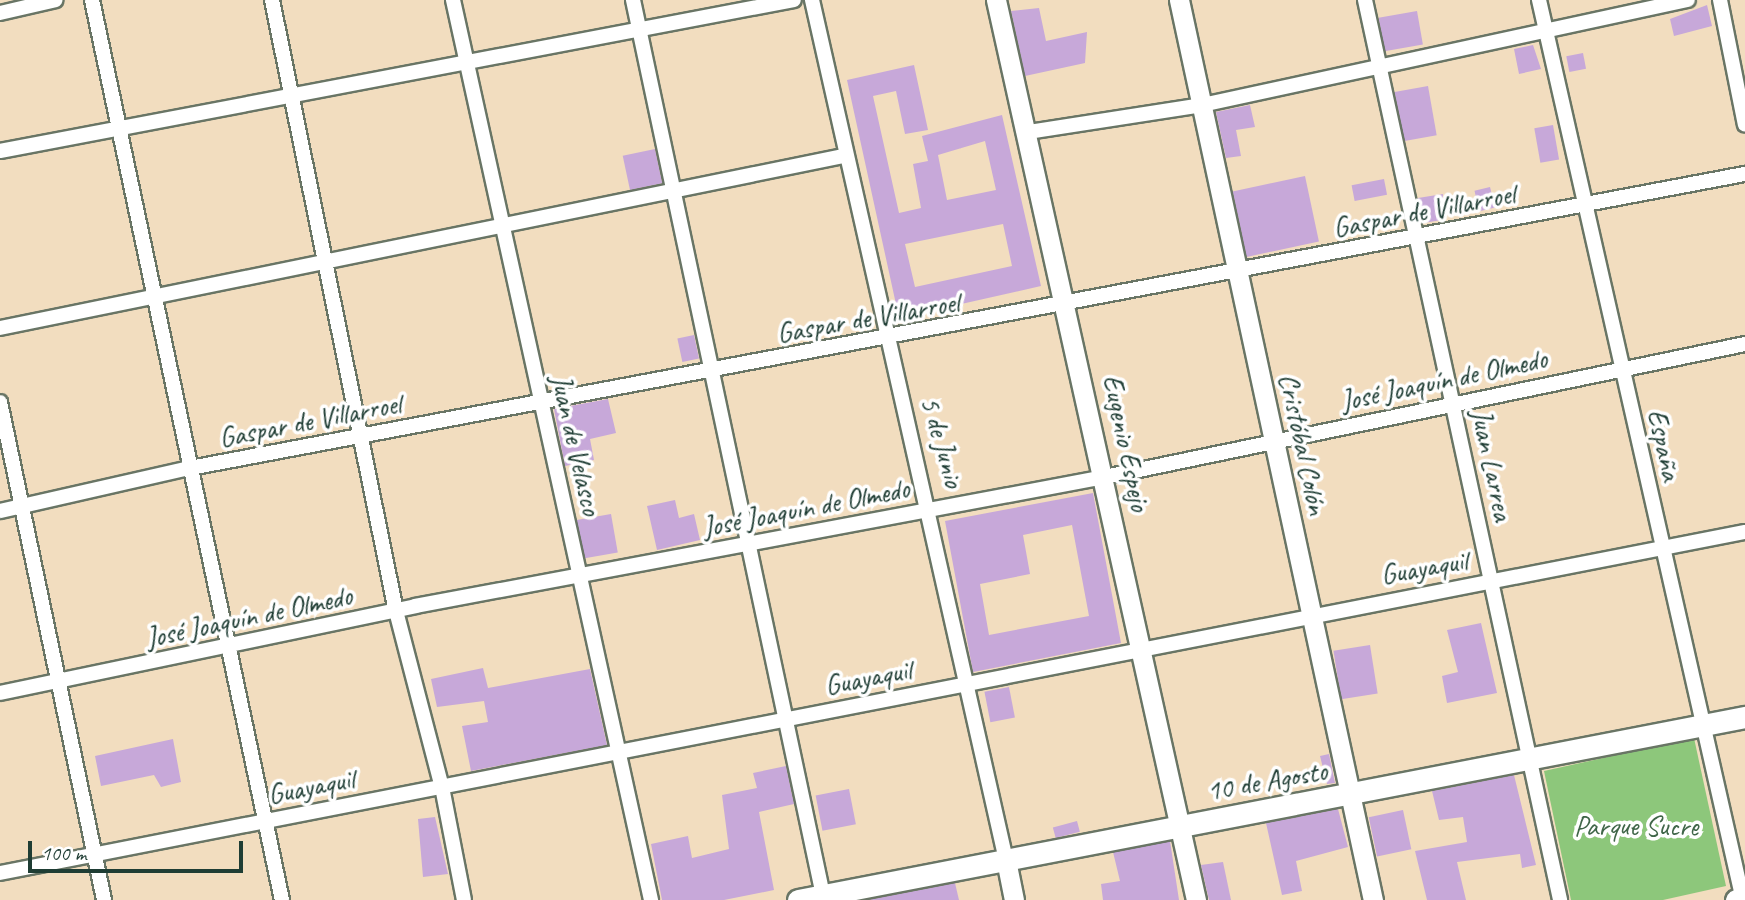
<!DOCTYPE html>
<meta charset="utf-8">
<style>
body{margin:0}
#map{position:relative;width:1745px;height:900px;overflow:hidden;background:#f2ddbf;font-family:Caveat,sans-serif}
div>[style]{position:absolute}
.green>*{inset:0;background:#8dc77b}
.building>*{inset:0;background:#c7a8d9;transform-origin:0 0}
.roads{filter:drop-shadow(2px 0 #697565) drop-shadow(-2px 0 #697565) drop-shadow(0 2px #697565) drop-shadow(0 -2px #697565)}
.minor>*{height:14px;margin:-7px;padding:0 7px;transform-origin:7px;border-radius:7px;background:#fff}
.tertiary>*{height:19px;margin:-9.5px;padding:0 9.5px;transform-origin:9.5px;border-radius:9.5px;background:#fff}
.secondary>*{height:21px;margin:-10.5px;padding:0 10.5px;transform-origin:10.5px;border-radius:10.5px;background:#fff}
span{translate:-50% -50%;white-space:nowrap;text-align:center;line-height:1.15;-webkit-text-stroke:7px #fff;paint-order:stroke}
.street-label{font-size:28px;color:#1f3d34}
.park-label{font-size:28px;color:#406649}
.scale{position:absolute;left:28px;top:841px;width:215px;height:32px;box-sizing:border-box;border:4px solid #1f3d34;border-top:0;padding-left:9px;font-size:21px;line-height:24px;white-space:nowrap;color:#1f3d34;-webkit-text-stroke:5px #fff;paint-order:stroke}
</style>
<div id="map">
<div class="green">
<i style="clip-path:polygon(1694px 738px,1726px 886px,1663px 900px,1571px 900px,1544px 771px)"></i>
</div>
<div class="building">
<i style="clip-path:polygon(1707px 5px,1712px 26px,1674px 36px,1670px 19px)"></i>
<i style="clip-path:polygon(1039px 8px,1046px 41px,1087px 32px,1085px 63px,1025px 76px,1011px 11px)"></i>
<i style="left:1417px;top:11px;width:34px;height:39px;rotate:80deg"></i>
<i style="clip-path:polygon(1533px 45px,1541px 69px,1519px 74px,1514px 49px)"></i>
<i style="left:1583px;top:53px;width:16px;height:17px;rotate:79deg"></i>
<i style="clip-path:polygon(evenodd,914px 65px,928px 130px,905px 134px,896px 91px,873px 96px,899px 213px,921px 208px,913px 164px,928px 161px,922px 136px,1002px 115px,1041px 286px,899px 318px,847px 80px,914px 65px,985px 141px,996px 190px,947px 200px,938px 155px,985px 141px,914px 65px,1003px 224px,1012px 266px,915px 287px,905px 244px,1003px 224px)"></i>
<i style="left:1428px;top:86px;width:50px;height:34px;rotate:80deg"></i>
<i style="clip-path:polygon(1250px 105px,1255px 127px,1236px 130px,1241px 156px,1226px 158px,1216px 112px)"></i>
<i style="left:1553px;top:125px;width:35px;height:19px;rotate:80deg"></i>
<i style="left:655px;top:149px;width:35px;height:33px;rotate:78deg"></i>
<i style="left:1305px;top:176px;width:67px;height:74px;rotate:78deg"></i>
<i style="left:1384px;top:179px;width:16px;height:33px;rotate:79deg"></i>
<i style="left:1490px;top:187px;width:21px;height:16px;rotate:76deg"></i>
<i style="clip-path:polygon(1443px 194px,1442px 220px,1423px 223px,1418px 198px)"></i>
<i style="left:694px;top:335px;width:24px;height:17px;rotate:78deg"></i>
<i style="clip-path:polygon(608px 399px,616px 433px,590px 439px,594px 460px,565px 466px,554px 409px)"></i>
<i style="clip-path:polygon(evenodd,1093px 493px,1121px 643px,973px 672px,945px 521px,1093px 493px,1072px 525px,1089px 616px,989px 635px,980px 584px,1030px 574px,1023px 535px,1072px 525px)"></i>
<i style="clip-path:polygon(675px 500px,679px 518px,694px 514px,700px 540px,657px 550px,647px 506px)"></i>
<i style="left:611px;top:514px;width:39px;height:35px;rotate:80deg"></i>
<i style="clip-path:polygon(1481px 623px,1497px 693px,1447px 703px,1442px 676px,1458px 672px,1447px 630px)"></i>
<i style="left:1370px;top:645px;width:49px;height:37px;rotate:81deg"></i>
<i style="clip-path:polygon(483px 668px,488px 688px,590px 669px,607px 745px,471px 771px,462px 726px,488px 722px,484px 701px,437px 707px,431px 679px)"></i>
<i style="left:1009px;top:687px;width:31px;height:25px;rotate:79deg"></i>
<i style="clip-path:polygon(173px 739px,181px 782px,161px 787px,154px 775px,101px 786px,95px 756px)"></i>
<i style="clip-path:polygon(1329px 754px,1335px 783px,1327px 784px,1320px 756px)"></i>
<i style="clip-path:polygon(786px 766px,794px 804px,759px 812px,774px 890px,724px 900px,662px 900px,651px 844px,688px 836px,692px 858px,729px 849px,722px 795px,757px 788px,753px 773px)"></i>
<i style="clip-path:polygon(1514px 775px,1536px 865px,1522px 868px,1520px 854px,1457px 862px,1466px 900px,1427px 900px,1415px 851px,1467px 842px,1463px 817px,1439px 820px,1432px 791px)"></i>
<i style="left:849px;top:789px;width:36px;height:34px;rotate:79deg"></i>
<i style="clip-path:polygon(1338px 809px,1348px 847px,1296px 861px,1302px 891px,1282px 895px,1266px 823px)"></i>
<i style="left:1403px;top:810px;width:40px;height:35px;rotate:78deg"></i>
<i style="clip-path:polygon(435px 817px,448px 874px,423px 877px,418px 819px)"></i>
<i style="left:1077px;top:821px;width:11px;height:25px;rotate:75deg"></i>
<i style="clip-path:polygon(1170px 841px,1179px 900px,1103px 900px,1101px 884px,1120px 881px,1113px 852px)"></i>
<i style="clip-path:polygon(1223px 862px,1231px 900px,1209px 900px,1201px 865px)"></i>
<i style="clip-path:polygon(955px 883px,959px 900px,867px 900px)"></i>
</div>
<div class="roads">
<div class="minor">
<i style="left:92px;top:0;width:920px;rotate:78.08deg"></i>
<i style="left:272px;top:0;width:623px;rotate:78.53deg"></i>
<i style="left:396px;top:611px;width:182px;rotate:75.4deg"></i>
<i style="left:442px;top:787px;width:115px;rotate:79deg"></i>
<i style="left:453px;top:0;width:922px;rotate:77.59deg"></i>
<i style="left:633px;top:0;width:920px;rotate:78.02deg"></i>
<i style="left:812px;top:0;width:882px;rotate:77.29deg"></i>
<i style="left:1365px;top:0;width:921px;rotate:77.77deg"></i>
<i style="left:1539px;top:0;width:923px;rotate:77.23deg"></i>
<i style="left:1720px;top:0;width:127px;rotate:78.7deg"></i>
<i style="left:0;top:13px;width:57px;rotate:-13.1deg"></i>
<i style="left:1028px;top:132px;width:176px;rotate:-8.8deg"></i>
<i style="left:1202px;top:105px;width:497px;rotate:-12.2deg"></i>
<i style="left:0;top:151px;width:808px;rotate:-10.77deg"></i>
<i style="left:0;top:328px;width:860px;rotate:-11.53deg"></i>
<i style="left:0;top:402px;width:509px;rotate:78.2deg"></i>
<i style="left:0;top:511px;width:195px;rotate:-12.8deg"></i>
<i style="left:190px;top:468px;width:1583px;rotate:-10.71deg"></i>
<i style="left:0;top:693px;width:424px;rotate:-11.8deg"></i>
<i style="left:415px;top:606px;width:702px;rotate:-10.59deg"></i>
<i style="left:1105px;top:477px;width:654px;rotate:-11.74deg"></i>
<i style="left:0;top:873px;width:1778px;rotate:-11.06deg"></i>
</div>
<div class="tertiary">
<i style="left:996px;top:0;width:922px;rotate:77.47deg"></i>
<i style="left:1179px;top:0;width:921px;rotate:77.84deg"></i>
<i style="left:1006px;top:860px;width:41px;rotate:78.7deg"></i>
</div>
<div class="secondary">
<i style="left:798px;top:900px;width:965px;rotate:-10.94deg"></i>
<i style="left:1736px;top:900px;width:9px;rotate:-13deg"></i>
</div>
</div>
<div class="street-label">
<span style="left:1424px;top:211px;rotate:-11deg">Gaspar de Villarroel</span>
<span style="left:868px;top:318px;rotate:-10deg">Gaspar de Villarroel</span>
<span style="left:1444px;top:380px;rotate:-12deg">José Joaquín de Olmedo</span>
<span style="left:310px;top:421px;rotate:-11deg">Gaspar de Villarroel</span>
<span style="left:942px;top:442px;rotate:74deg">5 de Junio</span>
<span style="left:1126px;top:443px;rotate:78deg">Eugenio Espejo</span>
<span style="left:1303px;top:444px;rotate:78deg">Cristóbal Colón</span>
<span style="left:576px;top:445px;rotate:77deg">Juan de Velasco</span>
<span style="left:1664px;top:445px;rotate:77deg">España</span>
<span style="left:1492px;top:465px;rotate:78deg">Juan Larrea</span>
<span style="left:806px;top:508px;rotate:-11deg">José Joaquín de Olmedo</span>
<span style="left:1424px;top:568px;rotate:-10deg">Guayaquil</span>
<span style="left:249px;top:617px;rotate:-12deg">José Joaquín de Olmedo</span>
<span style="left:868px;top:678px;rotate:-11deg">Guayaquil</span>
<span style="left:1267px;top:781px;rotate:-10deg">10 de Agosto</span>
<span style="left:311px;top:787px;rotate:-11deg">Guayaquil</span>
</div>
<div class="park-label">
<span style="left:1636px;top:826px">Parque Sucre</span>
</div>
<div class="scale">100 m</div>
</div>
